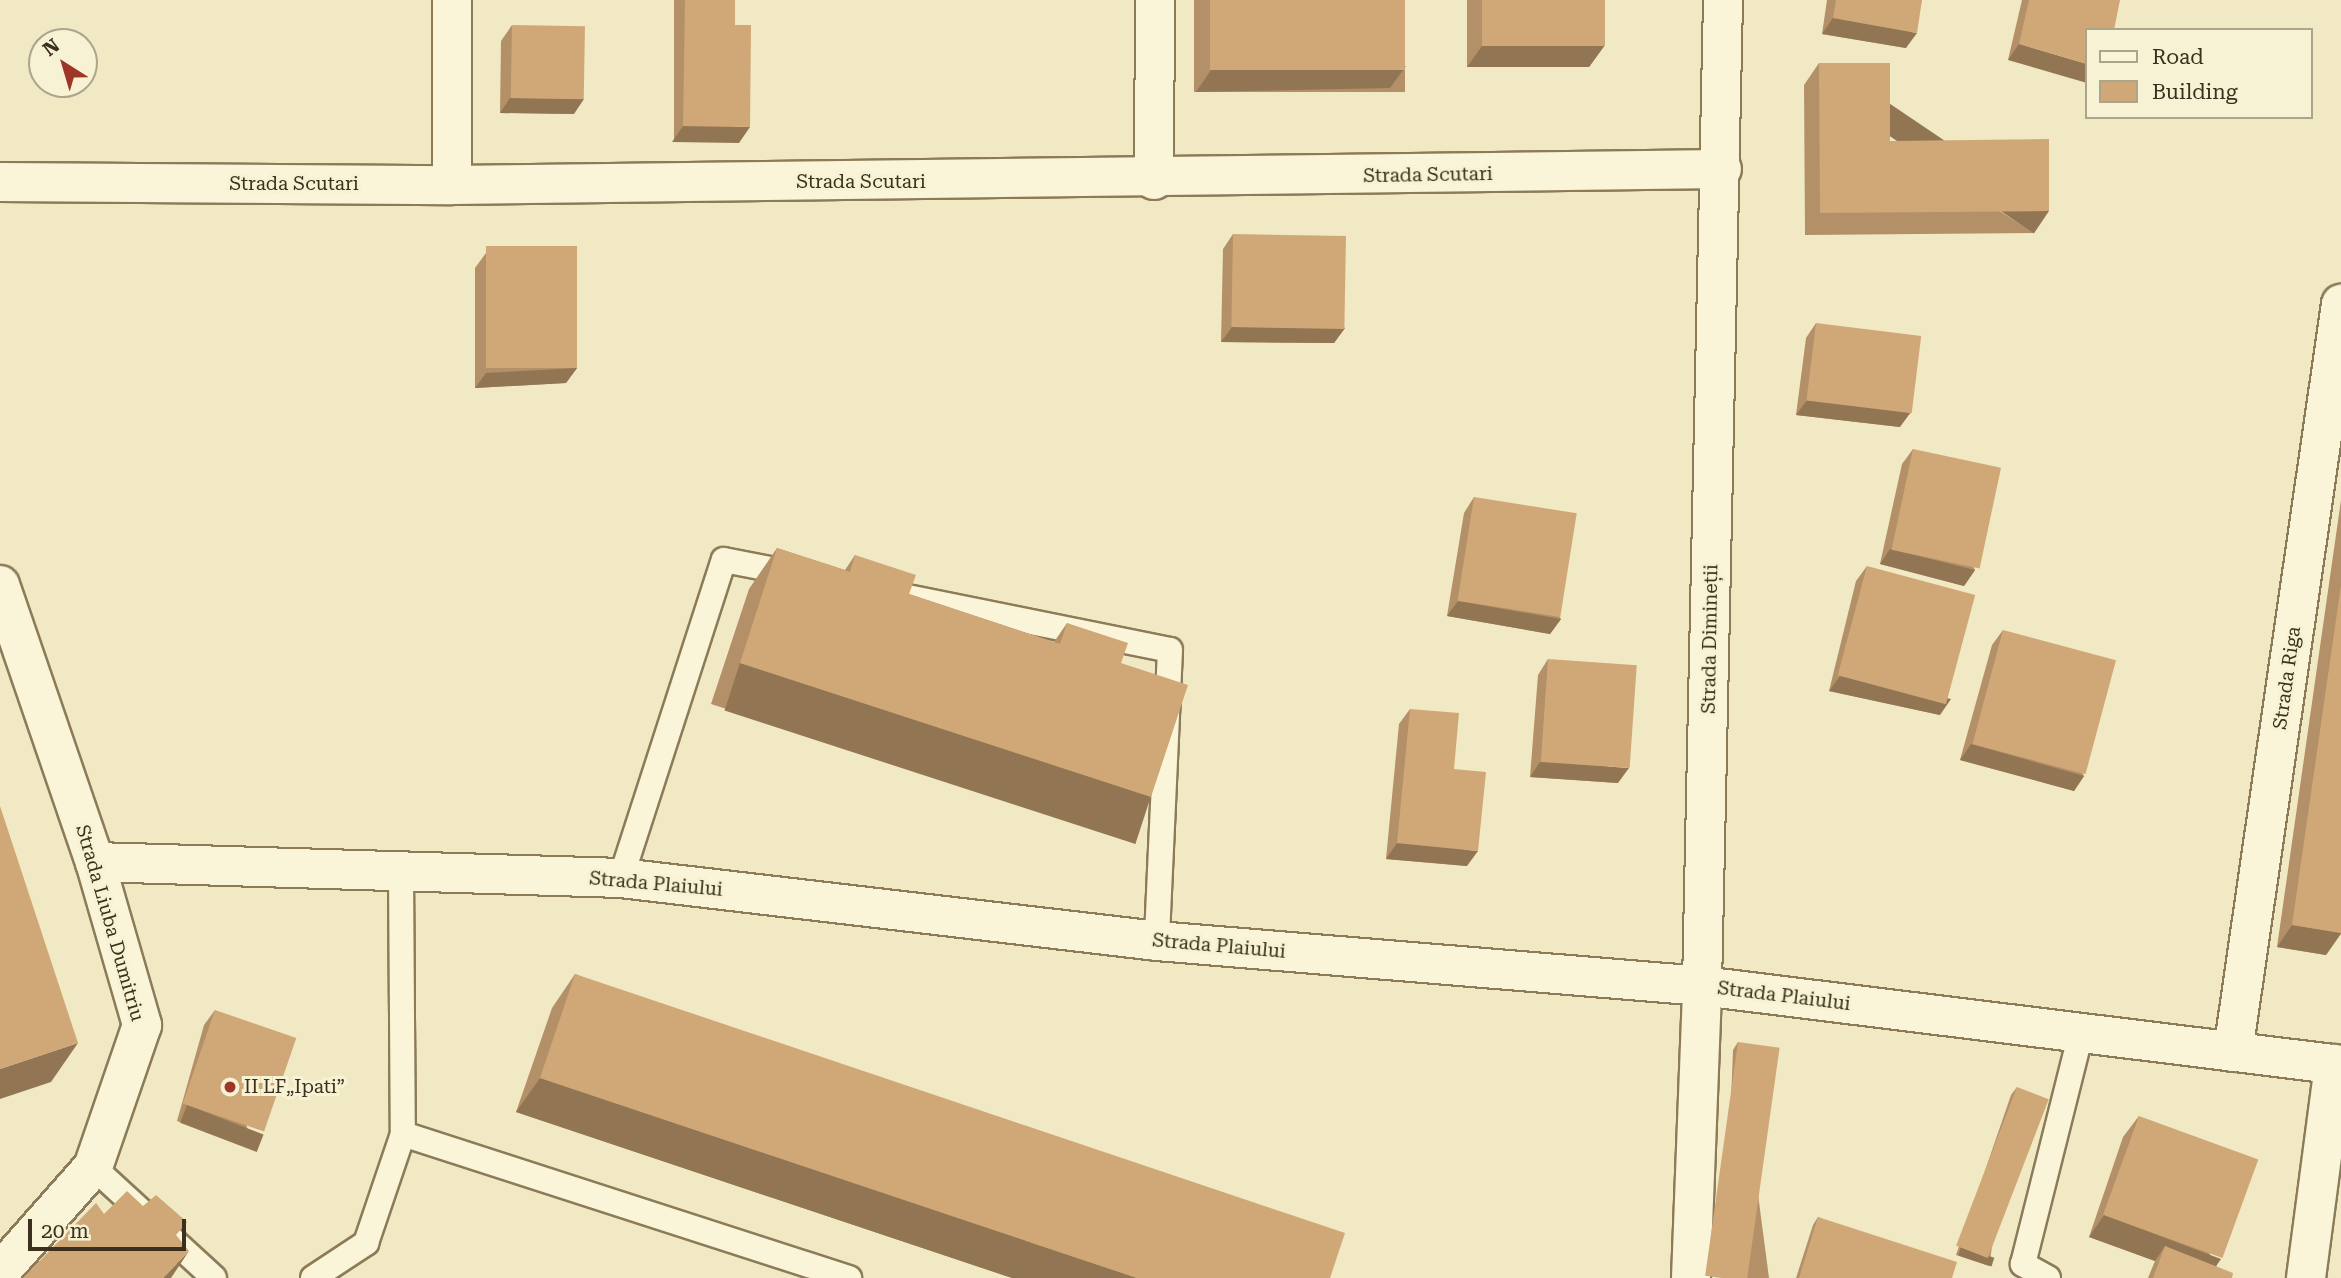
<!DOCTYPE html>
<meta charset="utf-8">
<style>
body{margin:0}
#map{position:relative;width:2341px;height:1278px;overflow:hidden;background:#f0e9c4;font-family:"Roboto Serif",serif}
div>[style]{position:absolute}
.roads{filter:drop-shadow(2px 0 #8c7b59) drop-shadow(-2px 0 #8c7b59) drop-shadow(0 2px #8c7b59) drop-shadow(0 -2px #8c7b59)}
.service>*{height:24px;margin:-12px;padding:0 12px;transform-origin:12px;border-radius:12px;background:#faf5d8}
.minor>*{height:38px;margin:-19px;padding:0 19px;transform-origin:19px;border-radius:19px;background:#faf5d8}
.wall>*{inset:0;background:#b39067;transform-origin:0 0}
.shaded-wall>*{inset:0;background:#927654;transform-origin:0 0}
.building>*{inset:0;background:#d0a878;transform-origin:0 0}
.dots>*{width:19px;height:19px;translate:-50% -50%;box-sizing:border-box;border:4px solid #f7f2d4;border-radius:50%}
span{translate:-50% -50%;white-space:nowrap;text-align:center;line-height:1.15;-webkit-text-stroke:6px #f7f2d4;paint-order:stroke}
.street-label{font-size:19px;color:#3b301e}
.poi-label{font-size:19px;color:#3b301e}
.left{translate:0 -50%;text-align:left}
.legend{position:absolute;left:2085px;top:28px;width:228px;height:91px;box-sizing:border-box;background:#f7f2d4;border:2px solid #aca48b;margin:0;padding:9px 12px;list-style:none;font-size:21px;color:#3b301e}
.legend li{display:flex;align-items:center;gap:14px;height:35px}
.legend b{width:35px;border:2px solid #aca48b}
.north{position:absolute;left:28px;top:28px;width:70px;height:70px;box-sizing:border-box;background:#f7f2d4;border:2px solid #aca48b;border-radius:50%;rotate:323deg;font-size:19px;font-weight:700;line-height:28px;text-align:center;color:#3b301e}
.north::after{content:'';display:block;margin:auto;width:24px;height:32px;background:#9e3627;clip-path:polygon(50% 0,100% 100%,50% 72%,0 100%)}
.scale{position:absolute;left:28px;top:1219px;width:158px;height:32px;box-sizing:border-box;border:4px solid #3b301e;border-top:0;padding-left:9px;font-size:21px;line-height:24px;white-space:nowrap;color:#3b301e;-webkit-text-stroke:5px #f7f2d4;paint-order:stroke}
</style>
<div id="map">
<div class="roads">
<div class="service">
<i style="left:897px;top:595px;width:278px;rotate:11.4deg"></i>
<i style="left:1170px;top:650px;width:291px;rotate:92.6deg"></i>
<i style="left:401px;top:873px;width:261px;rotate:89.6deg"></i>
<i style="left:621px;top:878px;width:334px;rotate:-72.1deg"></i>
<i style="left:724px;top:560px;width:73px;rotate:11deg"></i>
<i style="left:93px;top:1167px;width:164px;rotate:42.5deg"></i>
<i style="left:313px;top:1278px;width:64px;rotate:-33.4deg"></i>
<i style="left:366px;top:1243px;width:115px;rotate:-71.3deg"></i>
<i style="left:403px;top:1134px;width:469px;rotate:17.9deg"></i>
<i style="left:2048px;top:1278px;width:29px;rotate:-151deg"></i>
<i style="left:2023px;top:1264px;width:238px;rotate:-75.9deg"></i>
</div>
<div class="minor">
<i style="left:1154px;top:180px;width:180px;rotate:-89.7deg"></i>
<i style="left:0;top:182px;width:452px;rotate:0.4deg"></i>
<i style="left:452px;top:185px;width:1270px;rotate:-0.72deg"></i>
<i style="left:452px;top:185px;width:185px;rotate:-90deg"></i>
<i style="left:0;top:585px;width:293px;rotate:71.1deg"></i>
<i style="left:95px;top:862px;width:170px;rotate:73.9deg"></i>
<i style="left:142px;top:1025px;width:150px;rotate:109deg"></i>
<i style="left:93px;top:1167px;width:140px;rotate:131.5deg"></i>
<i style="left:95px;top:862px;width:526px;rotate:1.74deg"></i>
<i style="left:621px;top:878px;width:540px;rotate:6.7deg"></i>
<i style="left:1157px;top:941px;width:547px;rotate:4.72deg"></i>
<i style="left:1702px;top:986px;width:644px;rotate:7.05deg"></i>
<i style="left:2233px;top:1052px;width:756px;rotate:-81.78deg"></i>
<i style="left:1691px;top:1278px;width:292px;rotate:-87.8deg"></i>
<i style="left:1702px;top:986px;width:986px;rotate:-88.78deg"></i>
<i style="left:2306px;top:1278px;width:216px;rotate:-82.5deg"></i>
</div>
</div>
<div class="wall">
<i style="left:674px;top:0;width:61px;height:142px"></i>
<i style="left:1194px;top:0;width:211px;height:92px"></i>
<i style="clip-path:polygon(1467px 0,1605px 0,1605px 45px,1589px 67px,1467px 67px)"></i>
<i style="clip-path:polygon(1827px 0,1922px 0,1906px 48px,1822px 34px)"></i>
<i style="clip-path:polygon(2022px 0,2120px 0,2008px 60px)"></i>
<i style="clip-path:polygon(512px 25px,574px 114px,500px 113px,501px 41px)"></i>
<i style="clip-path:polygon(1819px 63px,1890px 141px,2034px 233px,1805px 235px,1804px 85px)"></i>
<i style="clip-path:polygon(1233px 234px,1345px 328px,1334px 343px,1221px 342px,1223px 249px)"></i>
<i style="clip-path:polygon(486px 253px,577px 368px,566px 383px,475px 388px,475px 268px)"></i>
<i style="clip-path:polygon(1816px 323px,1900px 427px,1796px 415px,1806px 338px)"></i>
<i style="clip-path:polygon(1913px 449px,1975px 570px,1964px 586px,1880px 564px,1902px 464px)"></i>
<i style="clip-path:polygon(1474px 497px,1561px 619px,1550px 634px,1447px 616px,1464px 513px)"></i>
<i style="clip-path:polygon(2341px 500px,2341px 934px,2326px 955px,2277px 947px)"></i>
<i style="clip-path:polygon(777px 548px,845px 570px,855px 555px,909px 594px,1054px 642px,1067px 623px,1121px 663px,1151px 797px,1123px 837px,711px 704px,749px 589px)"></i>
<i style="clip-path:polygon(1867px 566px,1940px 715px,1829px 691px,1856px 581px)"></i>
<i style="clip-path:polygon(2003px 630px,2084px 776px,2074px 791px,1960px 760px,1992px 645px)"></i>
<i style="clip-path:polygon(1548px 659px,1618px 783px,1530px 777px,1538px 675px)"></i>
<i style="clip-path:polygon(1410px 709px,1454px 769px,1467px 866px,1386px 859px,1399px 724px)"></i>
<i style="clip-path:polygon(575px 974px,1330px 1278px,1012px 1278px,516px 1112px,552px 1008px)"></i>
<i style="clip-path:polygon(215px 1010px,253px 1149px,177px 1121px,204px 1025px)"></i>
<i style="clip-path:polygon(1738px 1042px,1769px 1278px,1724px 1278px,1733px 1050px)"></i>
<i style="clip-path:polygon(2017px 1087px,1989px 1266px,1956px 1255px,2011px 1095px)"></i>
<i style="clip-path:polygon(2139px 1116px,2216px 1266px,2232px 1278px,2148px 1278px,2155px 1261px,2089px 1237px,2123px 1137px)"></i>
<i style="clip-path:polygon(1818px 1217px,1952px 1278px,1796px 1278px,1813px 1225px)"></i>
</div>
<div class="shaded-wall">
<i style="clip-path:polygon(1833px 18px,1917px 33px,1906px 48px,1822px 34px)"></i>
<i style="clip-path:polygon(2019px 44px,2087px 64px,2087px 83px,2008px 60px)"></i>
<i style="clip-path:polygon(1605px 45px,1589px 67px,1467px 67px,1482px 46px)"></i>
<i style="clip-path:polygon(1406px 66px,1390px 88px,1196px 92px,1211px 70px)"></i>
<i style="clip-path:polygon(510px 98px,584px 99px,574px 114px,500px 113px)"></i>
<i style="clip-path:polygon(683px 126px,750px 127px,739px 143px,672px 142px)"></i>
<i style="left:2049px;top:211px;width:27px;height:229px;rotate:124deg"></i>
<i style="clip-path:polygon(1232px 327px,1345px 328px,1334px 343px,1221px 342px)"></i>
<i style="clip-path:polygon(577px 368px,566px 383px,475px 388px,486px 373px)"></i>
<i style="clip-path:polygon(1807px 400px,1911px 412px,1900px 427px,1796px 415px)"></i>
<i style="clip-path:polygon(1890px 549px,1975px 570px,1964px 586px,1880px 564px)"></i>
<i style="clip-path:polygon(1458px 601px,1561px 619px,1550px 634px,1447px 616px)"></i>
<i style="left:740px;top:663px;width:432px;height:50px;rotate:18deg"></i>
<i style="clip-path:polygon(1840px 676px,1951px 699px,1940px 715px,1829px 691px)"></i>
<i style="clip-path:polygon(1971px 744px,2084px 776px,2074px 791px,1960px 760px)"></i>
<i style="clip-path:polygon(1540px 762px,1629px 768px,1618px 783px,1530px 777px)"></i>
<i style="clip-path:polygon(1397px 843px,1478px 851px,1467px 866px,1386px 859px)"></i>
<i style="clip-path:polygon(2292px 925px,2341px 933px,2326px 955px,2277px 947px)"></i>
<i style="clip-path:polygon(78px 1043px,51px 1082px,0 1099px,0 1069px)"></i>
<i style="clip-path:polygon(540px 1078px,1137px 1278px,1012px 1278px,516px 1112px)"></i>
<i style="left:187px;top:1105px;width:82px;height:19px;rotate:21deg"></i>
<i style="clip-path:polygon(2104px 1215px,2221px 1259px,2208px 1278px,2165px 1246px,2155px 1261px,2089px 1237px)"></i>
<i style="left:1961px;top:1247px;width:35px;height:9px;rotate:18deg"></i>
<i style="clip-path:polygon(189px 1251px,171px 1278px,163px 1278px)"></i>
</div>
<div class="building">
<i style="clip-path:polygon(685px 0,735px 0,735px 25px,751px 25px,750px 127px,683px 126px)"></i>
<i style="left:1210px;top:0;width:195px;height:70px"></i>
<i style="left:1482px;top:0;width:123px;height:46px"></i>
<i style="clip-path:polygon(1836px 0,1922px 0,1917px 33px,1833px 18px)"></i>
<i style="clip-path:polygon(2029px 0,2120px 0,2114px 30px,2087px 30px,2087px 64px,2019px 44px)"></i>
<i style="left:512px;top:25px;width:73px;height:73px;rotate:1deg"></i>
<i style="clip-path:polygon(1819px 63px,1890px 63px,1890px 141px,2049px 139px,2049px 211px,1820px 213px)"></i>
<i style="left:1233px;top:234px;width:113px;height:93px;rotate:1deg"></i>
<i style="left:577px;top:246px;width:122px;height:91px;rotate:90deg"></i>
<i style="left:1816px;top:323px;width:106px;height:78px;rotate:7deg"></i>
<i style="left:1913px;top:449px;width:90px;height:103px;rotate:12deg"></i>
<i style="left:1474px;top:497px;width:104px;height:105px;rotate:9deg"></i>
<i style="clip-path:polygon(777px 548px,850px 572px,855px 555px,916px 575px,909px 594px,1060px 644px,1067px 623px,1128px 643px,1121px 663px,1188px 685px,1151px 797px,740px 663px)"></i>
<i style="left:1867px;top:566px;width:112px;height:113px;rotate:15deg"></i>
<i style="clip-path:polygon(2341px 585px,2341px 933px,2292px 925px)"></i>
<i style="left:2003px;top:630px;width:117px;height:118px;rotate:15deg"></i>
<i style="left:1548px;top:659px;width:89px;height:103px;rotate:4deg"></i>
<i style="clip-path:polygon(1410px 709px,1459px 713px,1454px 769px,1486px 772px,1478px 851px,1397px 843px)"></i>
<i style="clip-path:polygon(0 806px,78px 1043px,0 1069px)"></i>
<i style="clip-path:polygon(575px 974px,1345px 1233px,1330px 1278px,1137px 1278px,540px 1078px)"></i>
<i style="left:215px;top:1010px;width:86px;height:99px;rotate:19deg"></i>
<i style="left:1738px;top:1042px;width:42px;height:236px;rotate:8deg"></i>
<i style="left:2017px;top:1087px;width:34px;height:170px;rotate:21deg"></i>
<i style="left:2139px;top:1116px;width:127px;height:105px;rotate:20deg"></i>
<i style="clip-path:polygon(127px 1191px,143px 1206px,156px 1195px,187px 1222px,176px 1235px,189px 1251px,163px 1278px,23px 1278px,96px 1203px,104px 1214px)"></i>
<i style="clip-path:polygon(1818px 1217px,1957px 1262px,1952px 1278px,1799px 1278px)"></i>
<i style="clip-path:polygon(2165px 1246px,2233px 1273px,2232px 1278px,2153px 1278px)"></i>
</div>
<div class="dots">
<i style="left:230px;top:1087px;background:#9e3627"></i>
</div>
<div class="street-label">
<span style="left:1428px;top:175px;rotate:-1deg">Strada Scutari</span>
<span style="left:861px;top:182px">Strada Scutari</span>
<span style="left:294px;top:184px">Strada Scutari</span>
<span style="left:1710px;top:639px;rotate:-89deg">Strada Dimineții</span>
<span style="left:2287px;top:678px;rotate:-82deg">Strada Riga</span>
<span style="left:656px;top:884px;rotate:5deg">Strada Plaiului</span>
<span style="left:110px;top:923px;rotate:74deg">Strada Liuba Dumitriu</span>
<span style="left:1219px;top:946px;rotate:5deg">Strada Plaiului</span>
<span style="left:1784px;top:996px;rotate:7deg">Strada Plaiului</span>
</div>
<div class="poi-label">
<span class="left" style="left:244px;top:1087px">II LF„Ipati”</span>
</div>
<ul class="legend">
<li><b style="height:9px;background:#faf5d8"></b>Road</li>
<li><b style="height:19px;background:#d0a878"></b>Building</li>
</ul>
<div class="north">N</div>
<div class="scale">20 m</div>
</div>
